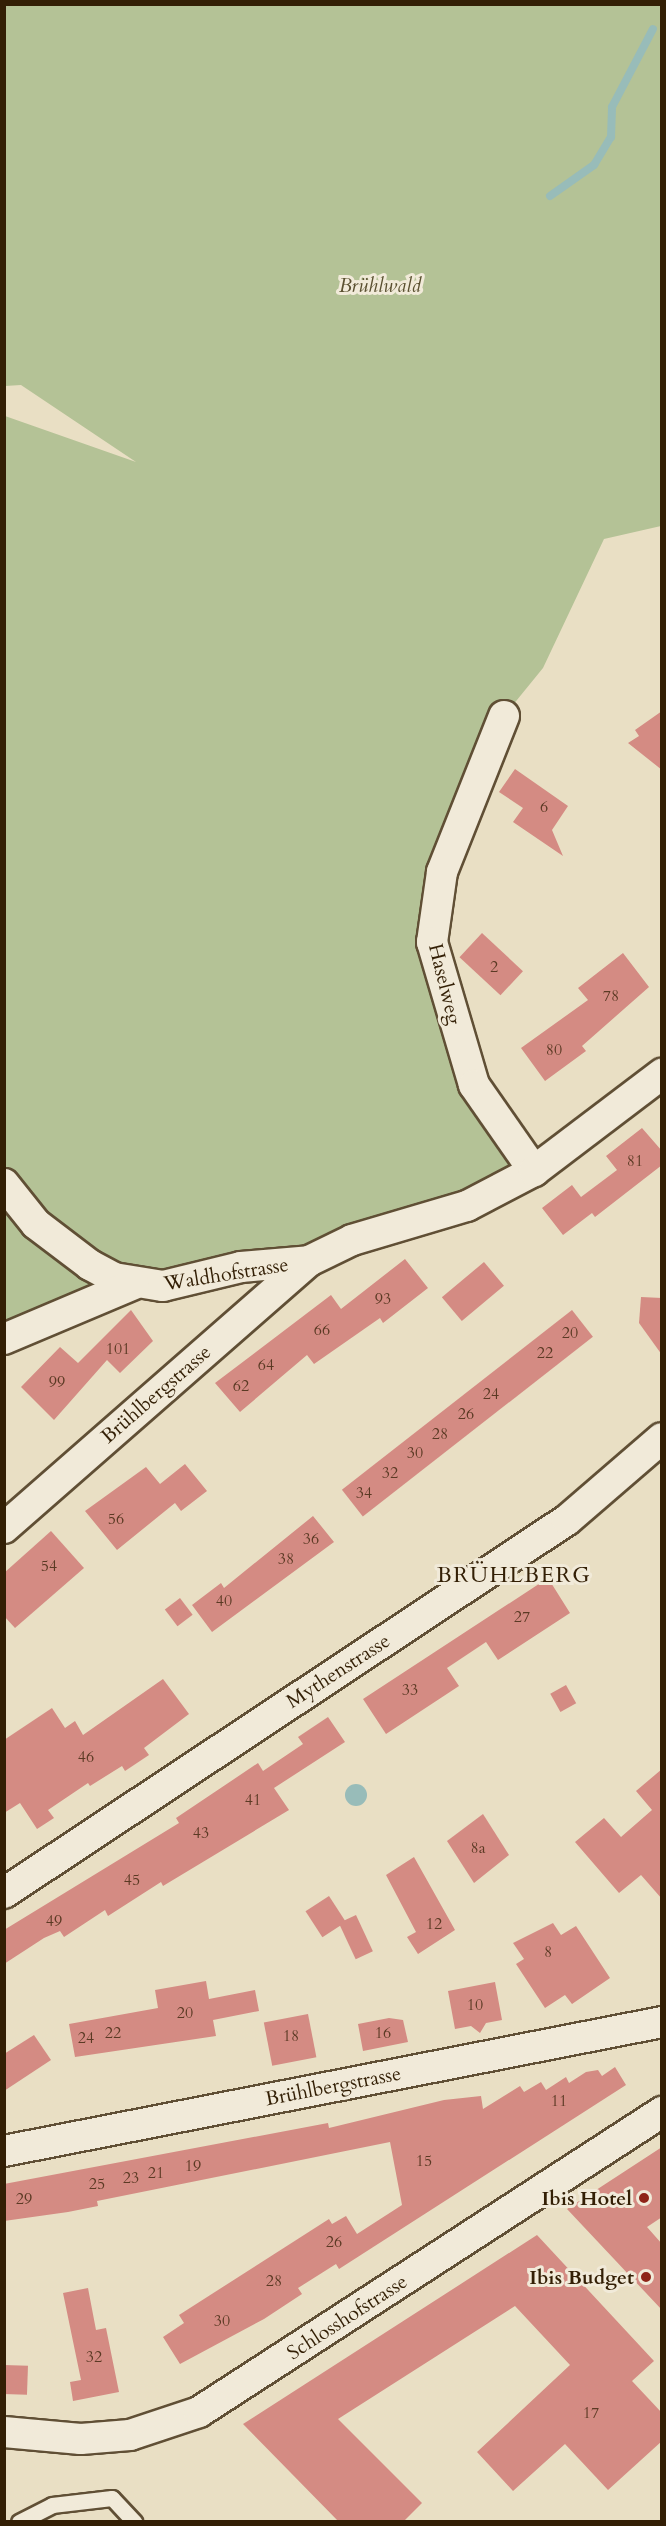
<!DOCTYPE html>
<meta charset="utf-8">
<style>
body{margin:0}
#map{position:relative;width:666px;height:2526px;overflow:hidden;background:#e9dfc4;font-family:Cardo,serif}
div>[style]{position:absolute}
.green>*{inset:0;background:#b4c296}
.water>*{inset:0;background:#98bcb9}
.round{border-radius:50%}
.stream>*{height:8px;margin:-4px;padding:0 4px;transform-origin:4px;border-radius:4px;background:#98bcb9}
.building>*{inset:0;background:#d48b83;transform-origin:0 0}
.roads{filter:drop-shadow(2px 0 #604f35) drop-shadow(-2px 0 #604f35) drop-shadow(0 2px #604f35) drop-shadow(0 -2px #604f35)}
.service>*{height:15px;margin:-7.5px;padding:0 7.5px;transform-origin:7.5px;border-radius:7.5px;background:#f1ead9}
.minor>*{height:30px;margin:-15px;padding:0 15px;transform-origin:15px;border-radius:15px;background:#f1ead9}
.dots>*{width:16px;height:16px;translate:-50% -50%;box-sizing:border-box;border:3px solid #f1ead9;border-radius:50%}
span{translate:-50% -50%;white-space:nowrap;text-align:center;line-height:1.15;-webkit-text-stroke:6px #f1ead9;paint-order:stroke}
.number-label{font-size:16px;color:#5b3a24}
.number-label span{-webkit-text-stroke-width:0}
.park-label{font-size:20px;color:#5a5030;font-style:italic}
.street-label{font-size:20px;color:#331f05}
.poi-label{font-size:20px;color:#331f05;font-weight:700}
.right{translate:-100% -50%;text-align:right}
.quarter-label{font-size:22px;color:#331f05;letter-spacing:1.5px}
.frame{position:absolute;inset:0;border:6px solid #331f05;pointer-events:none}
</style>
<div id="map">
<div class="green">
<i style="clip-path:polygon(4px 5px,662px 5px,661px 526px,604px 539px,543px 668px,504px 716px,433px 904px,474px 1085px,534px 1171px,467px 1206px,163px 1286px,5px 1339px,5px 416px,136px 462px,21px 385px,5px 386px)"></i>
</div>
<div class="water">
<i class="round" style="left:345px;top:1784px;width:22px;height:22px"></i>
</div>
<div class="stream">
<i style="left:550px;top:196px;width:54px;rotate:-35.2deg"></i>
<i style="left:594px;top:165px;width:33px;rotate:-59deg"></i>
<i style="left:611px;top:137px;width:30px;rotate:-88deg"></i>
<i style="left:612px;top:107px;width:88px;rotate:-62.3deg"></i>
</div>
<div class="building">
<i style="clip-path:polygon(662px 711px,662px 770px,628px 743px,639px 736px,635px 730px)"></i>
<i style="clip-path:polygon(515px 769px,568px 806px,552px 830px,563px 856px,513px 822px,523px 808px,499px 792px)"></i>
<i style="left:482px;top:933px;width:56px;height:33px;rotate:43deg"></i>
<i style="clip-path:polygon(623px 953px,649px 987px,582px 1046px,586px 1051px,545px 1081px,521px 1048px,588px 1000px,578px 988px)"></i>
<i style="clip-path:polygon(642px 1128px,662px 1151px,662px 1165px,595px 1217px,592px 1213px,563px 1235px,542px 1208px,572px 1185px,581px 1197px,617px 1170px,606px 1156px)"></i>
<i style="clip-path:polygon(405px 1259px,428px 1288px,383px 1323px,380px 1318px,314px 1364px,307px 1355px,240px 1412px,215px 1383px,331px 1295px,341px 1309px)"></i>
<i style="left:484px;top:1262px;width:31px;height:55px;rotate:50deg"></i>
<i style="clip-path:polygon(641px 1297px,662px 1298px,662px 1355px,639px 1323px)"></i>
<i style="clip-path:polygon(131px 1310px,153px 1341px,120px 1373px,107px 1360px,54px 1420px,21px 1387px,60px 1347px,78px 1363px)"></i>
<i style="left:572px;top:1310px;width:34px;height:292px;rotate:52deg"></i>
<i style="clip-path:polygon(185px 1464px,207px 1491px,181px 1511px,175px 1503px,117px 1550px,85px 1511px,146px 1467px,160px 1484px)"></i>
<i style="clip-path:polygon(313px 1516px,334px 1542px,212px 1632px,192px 1605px,221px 1583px,224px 1588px)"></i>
<i style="clip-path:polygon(51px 1531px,84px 1568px,15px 1628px,4px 1616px,4px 1573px)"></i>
<i style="clip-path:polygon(548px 1578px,570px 1613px,498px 1660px,486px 1642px,447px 1668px,459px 1686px,386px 1734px,363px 1699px)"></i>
<i style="left:180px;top:1598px;width:21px;height:19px;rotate:53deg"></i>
<i style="clip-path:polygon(163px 1679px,189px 1714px,144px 1748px,149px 1755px,125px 1771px,122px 1766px,90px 1786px,88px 1783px,48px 1810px,54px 1818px,37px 1829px,20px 1803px,4px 1813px,4px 1740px,52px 1708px,65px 1728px,75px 1721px,83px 1735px)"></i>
<i style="left:566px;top:1685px;width:21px;height:18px;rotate:61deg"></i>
<i style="clip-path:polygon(328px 1717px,345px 1742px,274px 1788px,289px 1810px,163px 1886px,161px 1882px,108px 1916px,105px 1910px,64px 1937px,60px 1931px,44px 1938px,4px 1964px,4px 1930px,179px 1823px,176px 1818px,258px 1763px,263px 1771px,303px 1744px,298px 1737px)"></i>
<i style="clip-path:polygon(662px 1769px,662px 1899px,641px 1875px,619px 1893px,575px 1842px,604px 1818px,621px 1837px,652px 1810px,636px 1791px)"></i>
<i style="clip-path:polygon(483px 1814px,509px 1855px,474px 1883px,447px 1841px)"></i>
<i style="clip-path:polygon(414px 1857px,455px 1930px,418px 1954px,407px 1937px,416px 1932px,386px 1875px)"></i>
<i style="left:329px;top:1896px;width:31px;height:28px;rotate:57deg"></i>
<i style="left:356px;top:1915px;width:40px;height:19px;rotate:65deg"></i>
<i style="clip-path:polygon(553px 1923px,561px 1935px,576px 1926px,610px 1978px,572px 2004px,565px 1995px,545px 2008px,516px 1964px,524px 1959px,513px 1943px)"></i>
<i style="clip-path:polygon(206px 1981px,209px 1999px,255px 1990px,259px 2011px,213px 2020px,216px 2036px,75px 2057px,69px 2024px,158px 2008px,155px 1990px)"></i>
<i style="clip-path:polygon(495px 1982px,502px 2020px,486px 2023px,480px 2033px,471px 2026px,455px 2029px,448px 1991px)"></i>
<i style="left:308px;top:2014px;width:44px;height:45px;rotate:79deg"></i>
<i style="clip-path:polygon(389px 2018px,403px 2020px,408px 2042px,363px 2051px,358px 2024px)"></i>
<i style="clip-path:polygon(34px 2035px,51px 2060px,4px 2091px,4px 2054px)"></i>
<i style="clip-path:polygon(615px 2067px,626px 2085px,339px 2269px,336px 2264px,298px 2288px,302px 2294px,264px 2319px,180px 2364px,163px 2337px,184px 2323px,179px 2315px,329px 2219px,332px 2224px,346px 2216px,357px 2234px,402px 2205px,390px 2142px,97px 2201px,98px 2206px,68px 2212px,4px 2221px,4px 2184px,328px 2123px,329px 2128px,444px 2100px,481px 2096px,483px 2109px,520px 2086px,524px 2092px,541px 2082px,546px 2090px,566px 2077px,569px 2083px,586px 2072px,598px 2070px,602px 2076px)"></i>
<i style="clip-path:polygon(662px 2147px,662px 2217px,647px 2227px,662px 2244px,662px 2310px,567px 2209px)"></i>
<i style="clip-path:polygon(537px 2235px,654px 2361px,632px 2381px,662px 2413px,662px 2441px,608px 2490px,565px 2444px,513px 2491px,477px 2452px,570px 2365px,515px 2306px,338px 2419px,422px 2503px,403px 2522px,339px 2522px,243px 2424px)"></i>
<i style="clip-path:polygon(88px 2288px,96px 2330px,106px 2328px,119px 2392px,73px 2401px,70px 2382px,81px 2380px,63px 2293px)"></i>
<i style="left:4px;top:2365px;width:24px;height:29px;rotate:2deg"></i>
</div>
<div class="roads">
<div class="service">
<i style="left:19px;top:2522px;width:37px;rotate:-27deg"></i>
<i style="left:52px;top:2505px;width:60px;rotate:-6.7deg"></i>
<i style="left:112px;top:2498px;width:33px;rotate:47deg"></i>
</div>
<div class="minor">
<i style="left:504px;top:716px;width:168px;rotate:111.7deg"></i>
<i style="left:442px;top:872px;width:71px;rotate:98.1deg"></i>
<i style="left:432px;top:942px;width:149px;rotate:73.6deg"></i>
<i style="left:474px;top:1085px;width:105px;rotate:55.1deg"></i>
<i style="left:4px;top:1184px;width:51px;rotate:51.3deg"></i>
<i style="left:36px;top:1224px;width:68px;rotate:37.2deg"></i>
<i style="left:90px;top:1265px;width:27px;rotate:28deg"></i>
<i style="left:114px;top:1278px;width:50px;rotate:9.3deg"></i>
<i style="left:163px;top:1286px;width:80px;rotate:-13.7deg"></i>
<i style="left:241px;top:1267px;width:68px;rotate:-5deg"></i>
<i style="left:309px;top:1261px;width:48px;rotate:-26deg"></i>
<i style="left:352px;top:1240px;width:120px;rotate:-16.5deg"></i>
<i style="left:467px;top:1206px;width:76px;rotate:-27.6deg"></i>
<i style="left:534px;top:1171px;width:161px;rotate:-37.2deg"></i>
<i style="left:4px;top:1339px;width:141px;rotate:-22.9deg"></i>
<i style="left:4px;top:1528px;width:405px;rotate:-41.2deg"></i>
<i style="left:4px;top:1893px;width:675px;rotate:-33.53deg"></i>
<i style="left:567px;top:1520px;width:125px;rotate:-40.8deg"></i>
<i style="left:4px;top:2151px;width:671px;rotate:-11.09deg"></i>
<i style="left:4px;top:2432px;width:77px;rotate:5.2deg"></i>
<i style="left:81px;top:2439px;width:49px;rotate:-4.7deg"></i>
<i style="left:130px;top:2435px;width:73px;rotate:-18.4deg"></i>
<i style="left:199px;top:2412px;width:552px;rotate:-32.94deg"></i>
</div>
</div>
<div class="dots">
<i style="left:644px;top:2198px;background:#8f2418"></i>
<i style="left:646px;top:2277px;background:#8f2418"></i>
</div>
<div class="number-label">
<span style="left:544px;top:807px">6</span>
<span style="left:494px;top:967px">2</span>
<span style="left:611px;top:996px">78</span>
<span style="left:554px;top:1050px">80</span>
<span style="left:635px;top:1161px">81</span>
<span style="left:383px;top:1299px">93</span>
<span style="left:322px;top:1330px">66</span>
<span style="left:570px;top:1333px">20</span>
<span style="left:118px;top:1349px">101</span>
<span style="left:545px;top:1353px">22</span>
<span style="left:266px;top:1365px">64</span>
<span style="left:57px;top:1382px">99</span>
<span style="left:241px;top:1386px">62</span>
<span style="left:491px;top:1394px">24</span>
<span style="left:466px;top:1414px">26</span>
<span style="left:440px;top:1434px">28</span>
<span style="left:415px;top:1453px">30</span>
<span style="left:390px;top:1473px">32</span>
<span style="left:364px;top:1493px">34</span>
<span style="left:116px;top:1519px">56</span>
<span style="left:311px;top:1539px">36</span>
<span style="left:286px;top:1559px">38</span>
<span style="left:49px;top:1566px">54</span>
<span style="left:224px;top:1601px">40</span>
<span style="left:522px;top:1617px">27</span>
<span style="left:410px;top:1690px">33</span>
<span style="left:86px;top:1757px">46</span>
<span style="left:253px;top:1800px">41</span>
<span style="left:201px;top:1833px">43</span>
<span style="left:478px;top:1848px">8a</span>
<span style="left:132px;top:1880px">45</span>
<span style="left:54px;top:1921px">49</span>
<span style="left:434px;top:1924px">12</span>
<span style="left:548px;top:1952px">8</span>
<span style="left:475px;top:2005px">10</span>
<span style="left:185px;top:2013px">20</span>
<span style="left:113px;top:2033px">22</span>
<span style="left:383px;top:2033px">16</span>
<span style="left:291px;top:2036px">18</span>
<span style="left:86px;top:2038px">24</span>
<span style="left:559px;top:2101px">11</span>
<span style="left:424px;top:2161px">15</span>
<span style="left:193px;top:2166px">19</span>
<span style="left:156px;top:2173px">21</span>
<span style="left:131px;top:2178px">23</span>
<span style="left:97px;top:2184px">25</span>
<span style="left:24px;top:2199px">29</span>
<span style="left:334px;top:2242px">26</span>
<span style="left:274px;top:2281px">28</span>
<span style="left:222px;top:2321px">30</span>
<span style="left:94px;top:2357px">32</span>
<span style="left:591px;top:2413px">17</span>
</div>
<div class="park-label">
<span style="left:380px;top:285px">Brühlwald</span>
</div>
<div class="street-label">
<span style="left:445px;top:984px;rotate:76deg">Haselweg</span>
<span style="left:226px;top:1274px;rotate:-9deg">Waldhofstrasse</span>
<span style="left:156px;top:1394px;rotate:-41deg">Brühlbergstrasse</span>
<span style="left:338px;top:1671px;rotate:-33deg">Mythenstrasse</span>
<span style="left:333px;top:2086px;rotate:-11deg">Brühlbergstrasse</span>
<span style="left:347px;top:2317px;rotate:-33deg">Schlosshofstrasse</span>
</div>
<div class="poi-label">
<span class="right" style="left:632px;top:2198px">Ibis Hotel</span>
<span class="right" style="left:634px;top:2277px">Ibis Budget</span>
</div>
<div class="quarter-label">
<span style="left:514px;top:1576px">BRÜHLBERG</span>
</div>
<div class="frame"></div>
</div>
